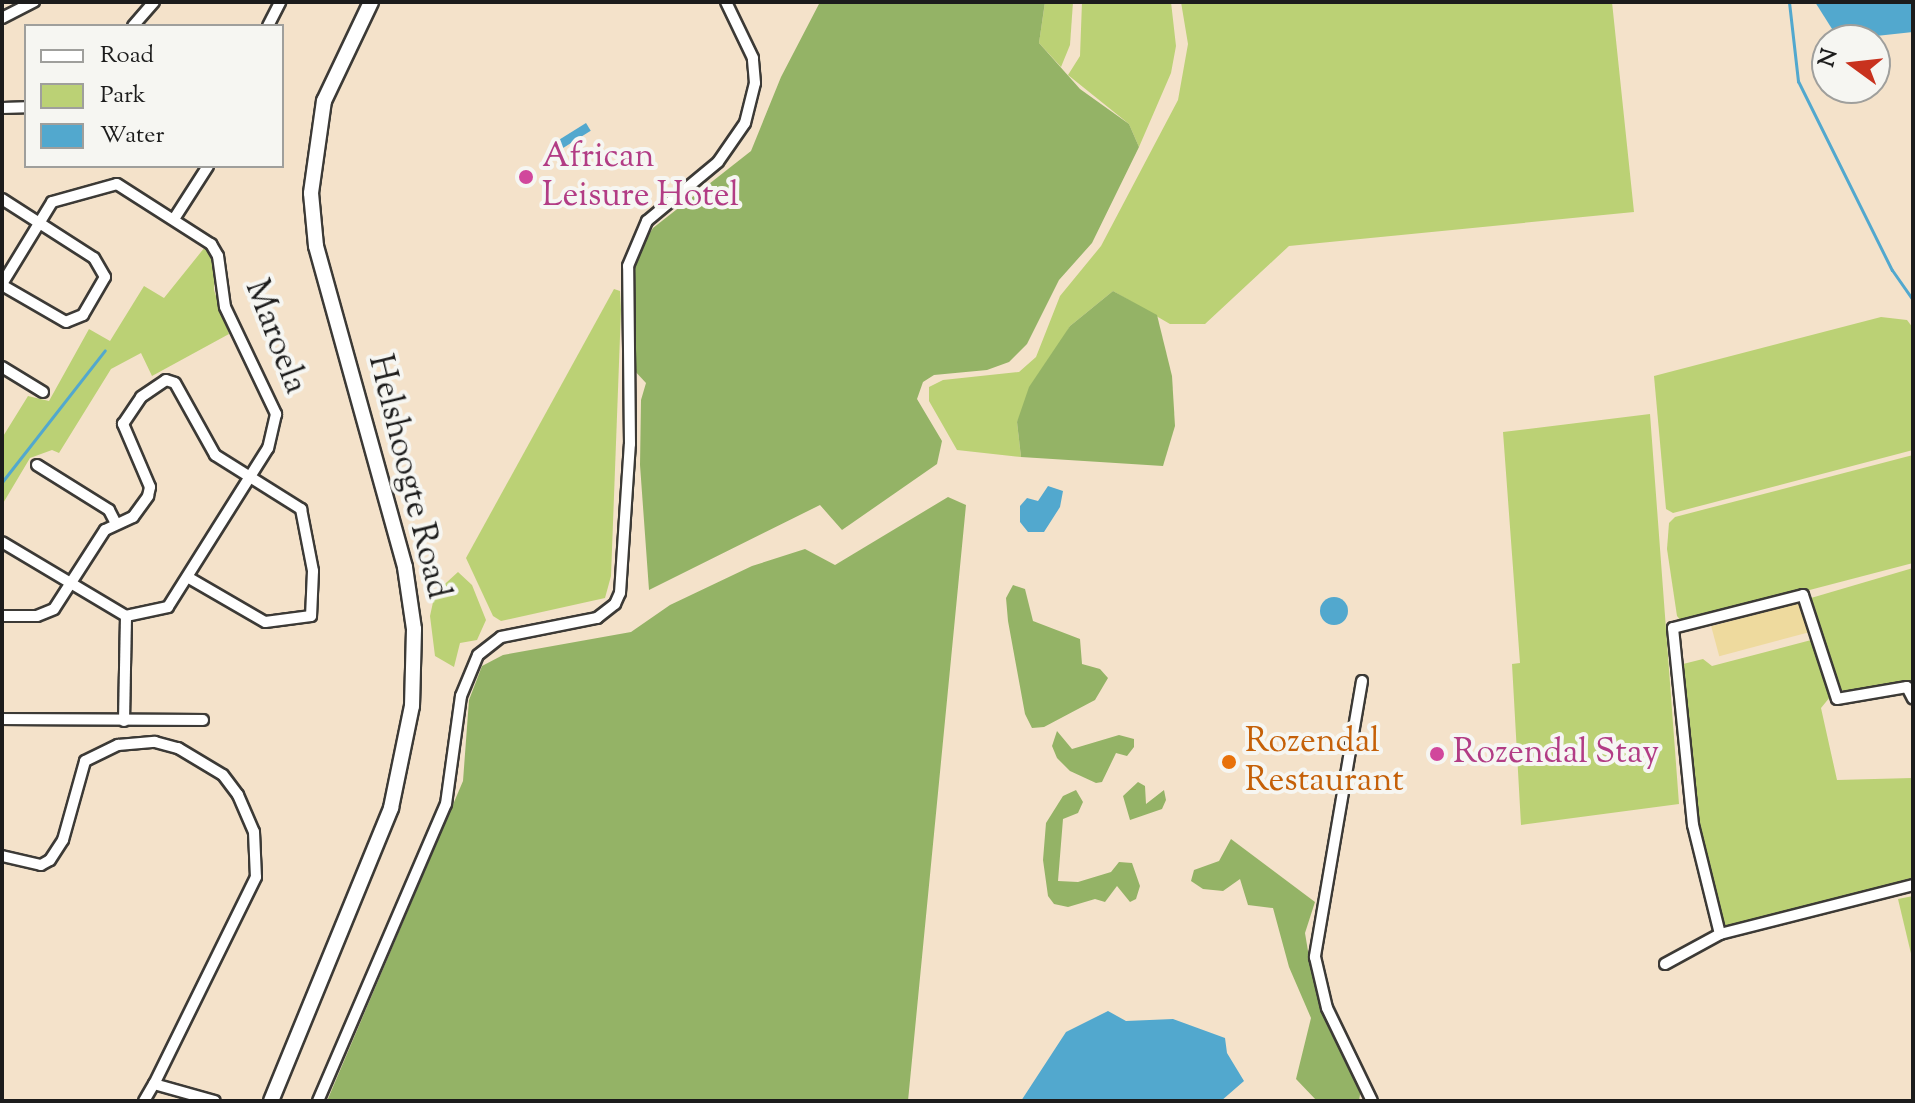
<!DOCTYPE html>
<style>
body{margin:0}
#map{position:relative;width:1915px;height:1103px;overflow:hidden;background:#f4e2ca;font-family:"Sorts Mill Goudy",serif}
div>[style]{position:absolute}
.green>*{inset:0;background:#bbd175}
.forest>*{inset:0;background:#94b366}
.sand>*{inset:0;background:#eeda9e;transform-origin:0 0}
.water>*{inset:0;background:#52a8ce;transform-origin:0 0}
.round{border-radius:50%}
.stream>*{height:3px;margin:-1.5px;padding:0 1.5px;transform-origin:1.5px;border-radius:1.5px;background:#52a8ce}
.roads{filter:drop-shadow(2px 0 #3c3a36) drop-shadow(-2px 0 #3c3a36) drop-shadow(0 2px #3c3a36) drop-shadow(0 -2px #3c3a36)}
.minor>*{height:10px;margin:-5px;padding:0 5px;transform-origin:5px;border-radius:5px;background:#fff}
.secondary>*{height:14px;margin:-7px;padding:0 7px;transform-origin:7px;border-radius:7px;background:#fff}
.dots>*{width:22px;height:22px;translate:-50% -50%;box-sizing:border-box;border:4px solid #f6f6f2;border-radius:50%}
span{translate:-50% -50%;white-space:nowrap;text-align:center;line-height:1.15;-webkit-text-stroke:8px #f6f6f2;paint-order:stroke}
.hotel-label{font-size:34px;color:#b23c85}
.left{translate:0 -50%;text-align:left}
.street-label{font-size:34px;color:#1c1c1c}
.food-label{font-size:34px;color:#c56008}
.frame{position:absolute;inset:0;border:4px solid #1c1c1c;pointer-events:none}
.legend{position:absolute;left:24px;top:24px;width:260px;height:144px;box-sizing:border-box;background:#f6f6f2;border:2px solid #9f9f9c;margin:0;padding:10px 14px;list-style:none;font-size:24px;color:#1c1c1c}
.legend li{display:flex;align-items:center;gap:16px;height:40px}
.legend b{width:40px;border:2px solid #9f9f9c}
.north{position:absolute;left:1811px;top:24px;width:80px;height:80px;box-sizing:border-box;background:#f6f6f2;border:2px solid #9f9f9c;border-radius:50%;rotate:285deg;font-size:22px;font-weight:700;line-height:32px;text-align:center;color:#1c1c1c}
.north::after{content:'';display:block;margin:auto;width:28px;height:36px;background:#c8321e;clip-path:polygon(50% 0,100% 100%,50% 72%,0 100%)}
</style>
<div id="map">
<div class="green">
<i style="clip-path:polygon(1045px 2px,1073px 2px,1070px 45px,1061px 67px,1039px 43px)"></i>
<i style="clip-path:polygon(1082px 2px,1171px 2px,1176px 46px,1171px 73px,1139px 147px,1129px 124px,1068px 75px,1080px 56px)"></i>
<i style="clip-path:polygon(1181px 2px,1612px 2px,1634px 212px,1289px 246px,1205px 324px,1170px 324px,1113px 291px,1070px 326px,1017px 422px,1021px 457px,957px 450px,929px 401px,929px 387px,943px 380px,1019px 372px,1036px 357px,1060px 296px,1101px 246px,1178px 100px,1188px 44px)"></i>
<i style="clip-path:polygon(205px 247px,215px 260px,214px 290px,229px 334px,152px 376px,141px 353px,111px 369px,59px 453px,52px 450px,30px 458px,2px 505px,2px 438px,28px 396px,49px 401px,89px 329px,110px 341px,144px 286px,164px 298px)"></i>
<i style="clip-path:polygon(614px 289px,620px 291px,621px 310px,611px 576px,605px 598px,501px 621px,493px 616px,466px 558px)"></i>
<i style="clip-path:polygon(1881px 317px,1907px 320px,1913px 328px,1913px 450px,1673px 513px,1666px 509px,1654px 376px)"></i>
<i style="clip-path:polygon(1650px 414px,1679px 804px,1521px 825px,1512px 664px,1520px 663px,1503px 432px)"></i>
<i style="clip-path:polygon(1913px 455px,1913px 563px,1683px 623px,1677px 616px,1667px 549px,1669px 523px,1675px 517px)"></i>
<i style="clip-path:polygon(1913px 568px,1913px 684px,1836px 691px,1811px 598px)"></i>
<i style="clip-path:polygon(458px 572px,472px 585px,486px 620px,477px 640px,460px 643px,454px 667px,435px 656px,430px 616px,435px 593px)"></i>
<i style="clip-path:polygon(1815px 639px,1830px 697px,1821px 708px,1837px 780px,1912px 778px,1913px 881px,1723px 928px,1693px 816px,1679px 665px,1703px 659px,1712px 666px)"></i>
<i style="clip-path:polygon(1913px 896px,1913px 962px,1898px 899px)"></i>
</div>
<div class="forest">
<i style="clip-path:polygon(820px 2px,1045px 2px,1039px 43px,1080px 89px,1129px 124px,1139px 147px,1092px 243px,1059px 280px,1027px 344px,1009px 362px,987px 370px,934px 375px,923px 382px,917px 399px,942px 441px,937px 464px,842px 530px,820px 505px,649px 590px,640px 465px,641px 400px,646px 383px,633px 369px,634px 258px,653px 228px,751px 151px,781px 77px)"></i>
<i style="clip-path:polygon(1113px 291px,1157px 315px,1172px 376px,1175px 426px,1163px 466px,1021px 457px,1017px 422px,1029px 387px,1070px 326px)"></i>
<i style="clip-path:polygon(948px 497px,966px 505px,908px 1101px,327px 1101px,463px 781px,469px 700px,482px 666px,503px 655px,631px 632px,670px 605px,752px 566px,805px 549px,835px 565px)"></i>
<i style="clip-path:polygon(1013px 585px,1025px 589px,1033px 621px,1080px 639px,1082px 664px,1100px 669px,1108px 678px,1095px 700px,1044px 727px,1032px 728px,1025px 714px,1008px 621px,1006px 598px)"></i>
<i style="clip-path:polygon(1057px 731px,1072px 749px,1119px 735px,1134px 739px,1134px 747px,1127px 756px,1116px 753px,1102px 782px,1096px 783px,1070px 771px,1057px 758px,1052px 746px)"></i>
<i style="clip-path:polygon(1138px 782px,1145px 786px,1146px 804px,1164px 790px,1166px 800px,1162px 809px,1130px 820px,1123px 796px)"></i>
<i style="clip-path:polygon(1076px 790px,1083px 802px,1078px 813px,1063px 819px,1058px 881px,1078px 882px,1111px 872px,1119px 862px,1132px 863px,1140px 886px,1136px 899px,1130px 902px,1117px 886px,1105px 902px,1095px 899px,1068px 907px,1054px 904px,1048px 896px,1043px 860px,1046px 823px,1063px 796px)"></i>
<i style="clip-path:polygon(1231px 839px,1315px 902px,1305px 933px,1311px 969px,1361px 1088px,1359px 1101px,1317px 1101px,1296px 1079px,1311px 1018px,1289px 967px,1273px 908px,1248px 905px,1240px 879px,1223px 891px,1203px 889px,1191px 881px,1194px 870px,1219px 861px)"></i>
</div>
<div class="sand">
<i style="left:1802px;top:602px;width:31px;height:94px;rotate:75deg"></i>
</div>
<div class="water">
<i style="clip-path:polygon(1815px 2px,1913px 2px,1913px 32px,1839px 40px)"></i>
<i style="left:586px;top:123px;width:9px;height:35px;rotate:58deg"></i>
<i style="clip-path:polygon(1048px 486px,1063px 491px,1060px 507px,1044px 532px,1028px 532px,1020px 522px,1020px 506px,1027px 498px,1038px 501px)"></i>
<i class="round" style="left:1320px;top:597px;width:28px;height:28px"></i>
<i style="clip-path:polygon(1108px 1011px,1126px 1021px,1173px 1019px,1225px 1038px,1227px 1053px,1244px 1081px,1221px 1101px,1021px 1101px,1066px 1032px)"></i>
</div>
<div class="stream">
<i style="left:1789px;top:2px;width:80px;rotate:83.5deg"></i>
<i style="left:1798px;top:81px;width:211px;rotate:63.6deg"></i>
<i style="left:1892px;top:270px;width:37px;rotate:55deg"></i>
<i style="left:2px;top:482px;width:167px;rotate:-52deg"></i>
</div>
<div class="roads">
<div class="minor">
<i style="left:2px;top:18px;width:36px;rotate:-27deg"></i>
<i style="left:133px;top:26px;width:32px;rotate:-49deg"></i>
<i style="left:268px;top:26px;width:27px;rotate:-63deg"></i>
<i style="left:2px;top:108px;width:24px;rotate:-2deg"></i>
<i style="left:2px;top:199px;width:109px;rotate:32.7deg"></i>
<i style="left:94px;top:258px;width:22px;rotate:60deg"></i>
<i style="left:105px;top:277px;width:44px;rotate:120.1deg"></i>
<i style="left:83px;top:315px;width:18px;rotate:158deg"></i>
<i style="left:66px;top:322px;width:74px;rotate:-150deg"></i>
<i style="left:174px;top:219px;width:63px;rotate:-57.3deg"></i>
<i style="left:2px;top:284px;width:96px;rotate:-58.6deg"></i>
<i style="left:52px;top:202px;width:67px;rotate:-15.5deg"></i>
<i style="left:117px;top:184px;width:112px;rotate:32.6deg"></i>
<i style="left:211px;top:244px;width:14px;rotate:60deg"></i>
<i style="left:218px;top:256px;width:51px;rotate:82.2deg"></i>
<i style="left:225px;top:307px;width:119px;rotate:64.5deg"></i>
<i style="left:276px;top:414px;width:35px;rotate:103deg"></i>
<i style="left:268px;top:448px;width:188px;rotate:122.2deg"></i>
<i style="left:168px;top:607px;width:43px;rotate:167.9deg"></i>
<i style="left:126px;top:616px;width:144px;rotate:-149.2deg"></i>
<i style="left:2px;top:367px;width:48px;rotate:31.4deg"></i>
<i style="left:37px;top:465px;width:85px;rotate:32deg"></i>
<i style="left:109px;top:510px;width:13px;rotate:63deg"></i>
<i style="left:2px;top:616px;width:35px"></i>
<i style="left:37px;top:616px;width:18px;rotate:-22deg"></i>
<i style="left:54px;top:609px;width:94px;rotate:-57.2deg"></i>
<i style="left:105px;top:530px;width:31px;rotate:-25deg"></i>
<i style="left:133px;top:517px;width:26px;rotate:-54deg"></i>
<i style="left:148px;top:496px;width:9px;rotate:-77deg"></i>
<i style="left:150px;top:487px;width:69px;rotate:-113.2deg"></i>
<i style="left:123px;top:424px;width:32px;rotate:-56deg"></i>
<i style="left:141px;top:397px;width:30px;rotate:-34deg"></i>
<i style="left:166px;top:380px;width:9px;rotate:18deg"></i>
<i style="left:175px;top:383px;width:82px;rotate:60.9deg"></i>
<i style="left:215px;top:455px;width:102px;rotate:32.1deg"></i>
<i style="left:301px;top:509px;width:63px;rotate:79deg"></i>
<i style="left:313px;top:571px;width:45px;rotate:92.5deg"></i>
<i style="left:311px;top:616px;width:46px;rotate:172.6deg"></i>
<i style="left:265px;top:622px;width:88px;rotate:-149.9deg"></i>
<i style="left:1362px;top:681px;width:280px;rotate:99.7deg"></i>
<i style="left:1315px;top:957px;width:52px;rotate:76.8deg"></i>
<i style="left:1327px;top:1008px;width:103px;rotate:64.2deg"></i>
<i style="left:2px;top:719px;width:201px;rotate:0.3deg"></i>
<i style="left:124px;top:721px;width:105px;rotate:-88.9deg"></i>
<i style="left:2px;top:856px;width:40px;rotate:13deg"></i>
<i style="left:41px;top:865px;width:10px;rotate:-29deg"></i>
<i style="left:50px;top:860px;width:24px;rotate:-57deg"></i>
<i style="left:63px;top:840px;width:82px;rotate:-74.4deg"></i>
<i style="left:85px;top:761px;width:37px;rotate:-26deg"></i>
<i style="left:118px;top:745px;width:37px;rotate:-5deg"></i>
<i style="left:155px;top:742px;width:24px;rotate:15deg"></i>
<i style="left:178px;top:748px;width:52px;rotate:31deg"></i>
<i style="left:223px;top:775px;width:25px;rotate:53deg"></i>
<i style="left:238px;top:795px;width:40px;rotate:66.6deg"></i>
<i style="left:254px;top:832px;width:45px;rotate:87.5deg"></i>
<i style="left:256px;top:877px;width:231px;rotate:116.2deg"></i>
<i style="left:1720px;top:934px;width:112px;rotate:-103.9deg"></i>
<i style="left:1693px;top:825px;width:198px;rotate:-95.8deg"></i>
<i style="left:1673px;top:628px;width:134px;rotate:-14.2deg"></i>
<i style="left:1803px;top:595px;width:109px;rotate:71.9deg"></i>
<i style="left:1837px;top:699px;width:71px;rotate:-9.7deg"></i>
<i style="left:1907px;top:687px;width:13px;rotate:63deg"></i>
<i style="left:1665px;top:964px;width:63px;rotate:-28.6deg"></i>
<i style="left:1720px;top:934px;width:199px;rotate:-14.2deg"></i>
<i style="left:144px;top:1101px;width:20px;rotate:-60deg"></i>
<i style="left:154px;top:1084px;width:63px;rotate:15.6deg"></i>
<i style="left:318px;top:1101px;width:323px;rotate:-66.7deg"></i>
<i style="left:446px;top:804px;width:109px;rotate:-82.1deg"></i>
<i style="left:461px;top:696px;width:44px;rotate:-67.5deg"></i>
<i style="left:478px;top:655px;width:29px;rotate:-38deg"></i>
<i style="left:501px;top:637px;width:98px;rotate:-11.2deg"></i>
<i style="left:597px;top:618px;width:23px;rotate:-38deg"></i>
<i style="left:615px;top:604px;width:12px;rotate:-66deg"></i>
<i style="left:620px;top:593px;width:149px;rotate:-86.2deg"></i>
<i style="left:630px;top:444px;width:178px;rotate:-90.6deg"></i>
<i style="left:628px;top:266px;width:49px;rotate:-67.1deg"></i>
<i style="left:647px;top:221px;width:92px;rotate:-39.7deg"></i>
<i style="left:718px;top:162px;width:47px;rotate:-55.3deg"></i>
<i style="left:745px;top:123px;width:41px;rotate:-76deg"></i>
<i style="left:755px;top:83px;width:25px;rotate:-95deg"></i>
<i style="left:753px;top:58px;width:62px;rotate:-115.7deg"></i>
</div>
<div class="secondary">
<i style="left:271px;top:1101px;width:317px;rotate:-67.7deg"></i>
<i style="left:391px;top:808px;width:104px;rotate:-78.4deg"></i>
<i style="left:412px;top:706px;width:77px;rotate:-88.5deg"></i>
<i style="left:414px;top:629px;width:63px;rotate:-98.3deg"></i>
<i style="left:405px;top:567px;width:333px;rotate:-105.5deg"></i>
<i style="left:316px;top:246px;width:53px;rotate:-95.4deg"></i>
<i style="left:311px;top:193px;width:93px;rotate:-82deg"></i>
<i style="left:324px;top:101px;width:110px;rotate:-64.6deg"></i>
</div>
</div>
<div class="dots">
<i style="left:526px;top:177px;background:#d1479c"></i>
<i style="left:1437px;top:754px;background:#d1479c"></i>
<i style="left:1229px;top:762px;background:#e8710a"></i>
</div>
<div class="hotel-label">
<span class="left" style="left:542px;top:177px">African<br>Leisure Hotel</span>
<span class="left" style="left:1453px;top:754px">Rozendal Stay</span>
</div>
<div class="street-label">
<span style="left:275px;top:337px;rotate:69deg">Maroela</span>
<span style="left:408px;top:477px;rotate:76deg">Helshoogte Road</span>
</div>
<div class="food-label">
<span class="left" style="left:1245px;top:762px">Rozendal<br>Restaurant</span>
</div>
<div class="frame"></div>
<ul class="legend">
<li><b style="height:10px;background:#fff"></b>Road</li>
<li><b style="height:22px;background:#bbd175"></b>Park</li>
<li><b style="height:22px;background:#52a8ce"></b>Water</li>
</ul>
<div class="north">N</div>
</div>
